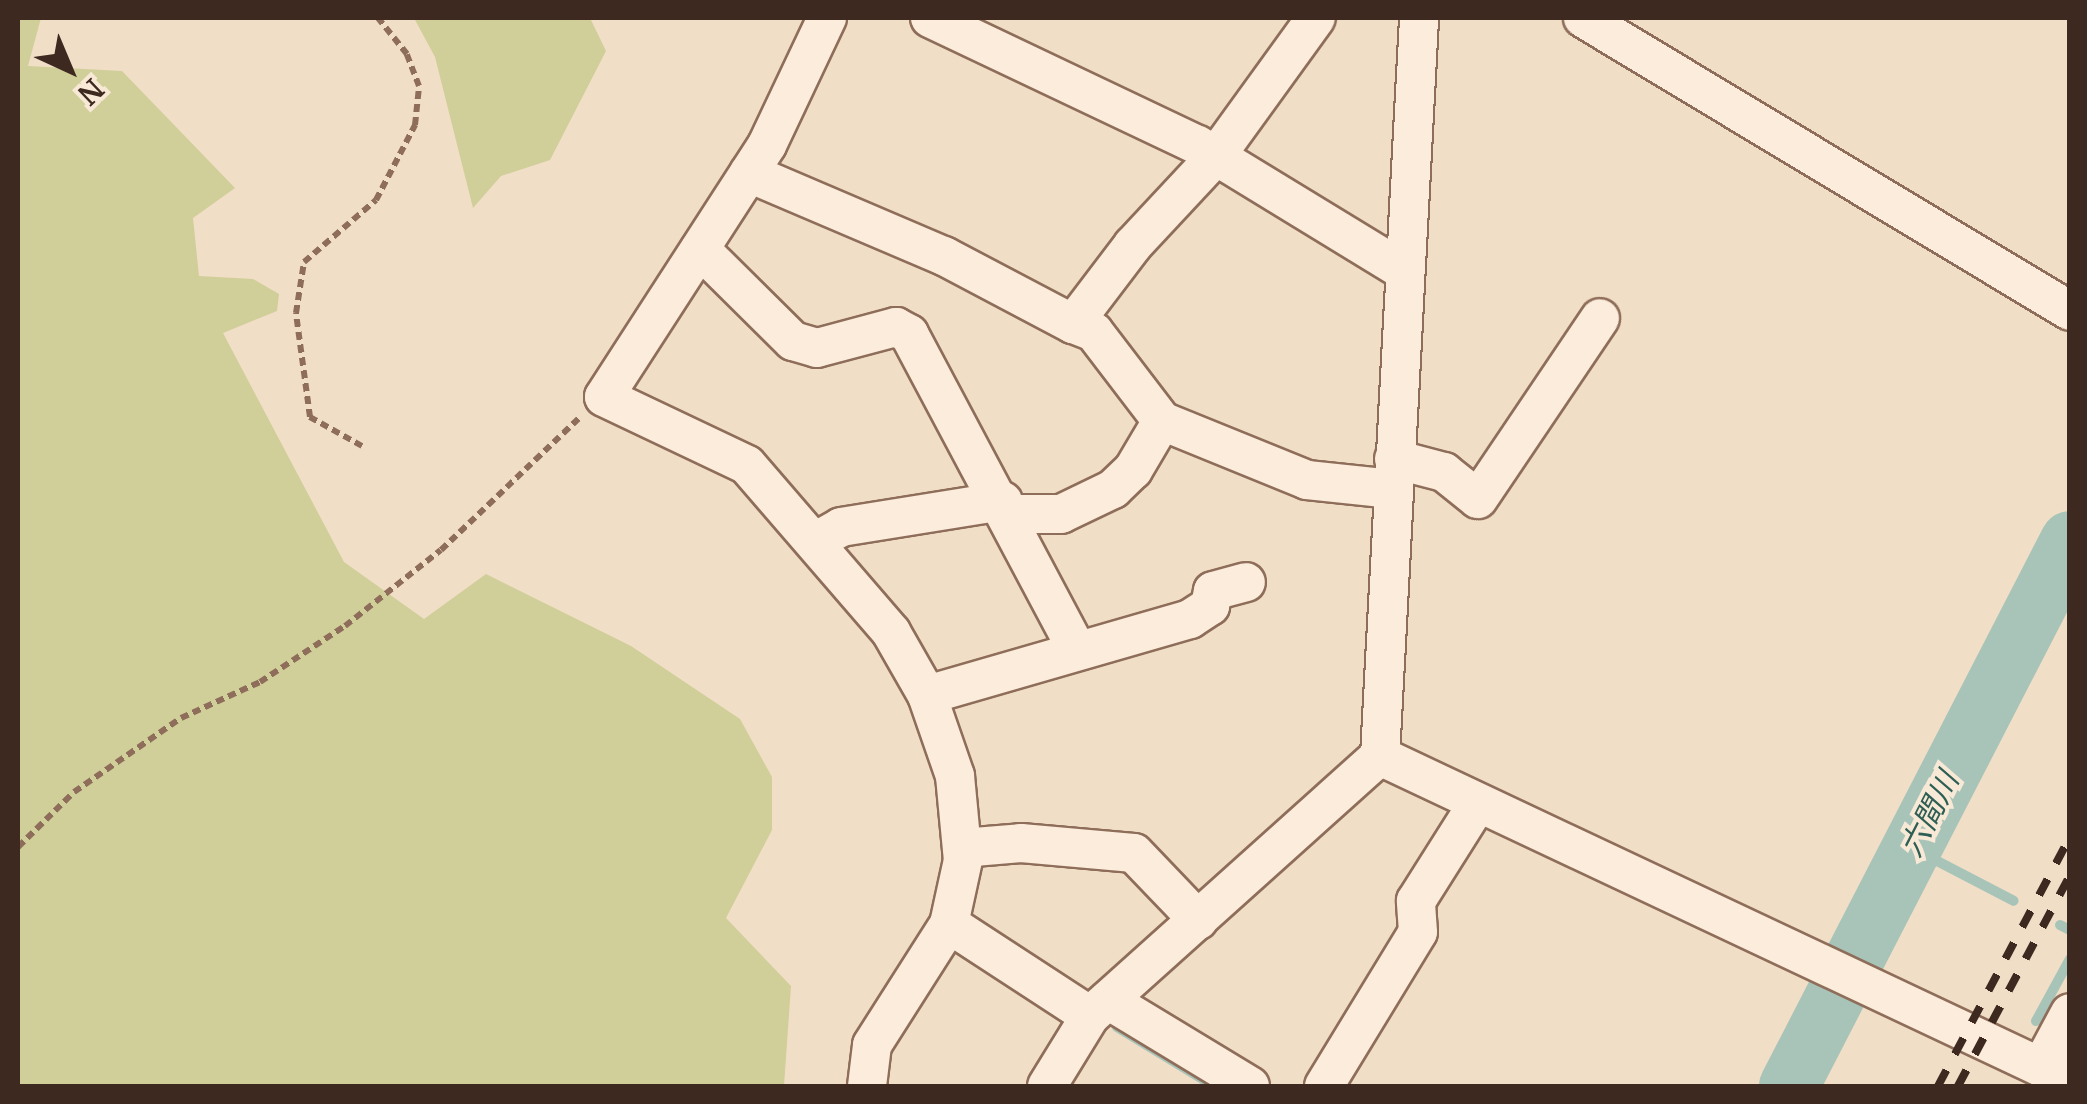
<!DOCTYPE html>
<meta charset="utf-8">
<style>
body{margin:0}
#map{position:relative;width:2087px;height:1104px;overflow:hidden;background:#f1dec6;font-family:Merriweather,"Noto Sans JP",serif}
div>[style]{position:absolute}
.green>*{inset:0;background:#d0ce99}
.stream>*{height:10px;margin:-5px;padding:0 5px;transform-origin:5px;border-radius:5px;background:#a8c4b8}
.river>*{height:60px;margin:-30px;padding:0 30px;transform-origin:30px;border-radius:30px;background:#a8c4b8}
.path>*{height:6px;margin-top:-3px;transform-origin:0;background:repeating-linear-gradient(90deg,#8e6e5a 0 8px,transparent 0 13px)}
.roads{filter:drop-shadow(2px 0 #8e6e5a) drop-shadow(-2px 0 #8e6e5a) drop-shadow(0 2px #8e6e5a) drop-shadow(0 -2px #8e6e5a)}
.minor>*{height:38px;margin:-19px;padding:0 19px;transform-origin:19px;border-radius:19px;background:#fbecdb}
.rail>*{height:8px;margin-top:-4px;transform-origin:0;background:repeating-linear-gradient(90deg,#3d291f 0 18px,transparent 0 36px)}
span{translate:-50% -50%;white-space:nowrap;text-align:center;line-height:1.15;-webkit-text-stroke:8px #f8e9d7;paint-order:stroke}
.water-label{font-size:30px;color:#2e5e54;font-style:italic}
.frame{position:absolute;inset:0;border:20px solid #3d291f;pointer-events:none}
.north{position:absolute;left:20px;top:20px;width:100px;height:100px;-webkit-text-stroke:8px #f8e9d7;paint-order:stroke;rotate:136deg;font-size:28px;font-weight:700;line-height:40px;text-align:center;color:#3d291f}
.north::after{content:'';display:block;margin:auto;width:35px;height:45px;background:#3d291f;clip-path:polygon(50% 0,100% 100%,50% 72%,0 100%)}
</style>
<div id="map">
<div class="green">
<i style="clip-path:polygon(18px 18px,41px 18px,28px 66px,122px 71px,235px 188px,193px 218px,199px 276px,253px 279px,279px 294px,277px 311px,223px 333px,344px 562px,424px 619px,486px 574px,631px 646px,740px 719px,772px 777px,772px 830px,726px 918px,791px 986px,784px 1086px,18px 1086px)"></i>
<i style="clip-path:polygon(414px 18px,590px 18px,606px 51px,550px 160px,501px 176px,473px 208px,435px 57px)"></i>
</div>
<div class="stream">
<i style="left:1916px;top:850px;width:110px;rotate:27.5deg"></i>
<i style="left:2060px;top:925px;width:11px;rotate:27deg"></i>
<i style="left:2036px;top:1021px;width:71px;rotate:-61.3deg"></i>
<i style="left:1117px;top:1027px;width:114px;rotate:31.3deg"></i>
</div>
<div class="river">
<i style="left:1789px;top:1086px;width:613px;rotate:-62.72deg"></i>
</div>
<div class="path">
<i style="left:362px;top:446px;width:60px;rotate:-150.9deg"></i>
<i style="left:310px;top:417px;width:105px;rotate:-97.7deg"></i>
<i style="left:296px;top:313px;width:52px;rotate:-81.1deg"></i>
<i style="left:304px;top:262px;width:95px;rotate:-40.7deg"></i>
<i style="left:376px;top:200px;width:85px;rotate:-62.5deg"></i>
<i style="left:415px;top:125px;width:39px;rotate:-84deg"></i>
<i style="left:419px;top:86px;width:34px;rotate:-111deg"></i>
<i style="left:407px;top:54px;width:46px;rotate:-128.9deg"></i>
<i style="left:18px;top:847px;width:78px;rotate:-44.5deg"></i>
<i style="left:74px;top:792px;width:130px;rotate:-34.7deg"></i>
<i style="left:181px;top:718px;width:87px;rotate:-24.5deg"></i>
<i style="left:260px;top:682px;width:102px;rotate:-33.4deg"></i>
<i style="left:345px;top:626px;width:122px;rotate:-38.4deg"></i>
<i style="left:441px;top:550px;width:194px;rotate:-43.7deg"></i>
</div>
<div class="roads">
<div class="minor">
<i style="left:827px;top:18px;width:140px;rotate:115.3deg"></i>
<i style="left:767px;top:145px;width:300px;rotate:122.9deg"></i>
<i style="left:604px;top:397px;width:158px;rotate:25.4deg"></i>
<i style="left:747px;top:465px;width:221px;rotate:49.2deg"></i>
<i style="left:891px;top:632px;width:73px;rotate:60.3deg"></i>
<i style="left:927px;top:695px;width:86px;rotate:70.9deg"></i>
<i style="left:955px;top:776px;width:84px;rotate:84.6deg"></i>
<i style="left:963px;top:860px;width:66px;rotate:102.3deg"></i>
<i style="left:949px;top:924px;width:168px;rotate:33.1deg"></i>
<i style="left:930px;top:18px;width:297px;rotate:25.4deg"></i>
<i style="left:1198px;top:145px;width:240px;rotate:31.4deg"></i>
<i style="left:1583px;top:18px;width:568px;rotate:31.03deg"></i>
<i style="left:749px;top:173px;width:212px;rotate:23.1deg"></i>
<i style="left:944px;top:256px;width:146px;rotate:27.8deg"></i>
<i style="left:1073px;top:324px;width:99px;rotate:-52.8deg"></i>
<i style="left:1133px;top:245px;width:122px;rotate:-47deg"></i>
<i style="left:1216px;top:156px;width:170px;rotate:-54.1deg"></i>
<i style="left:700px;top:249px;width:131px;rotate:44.7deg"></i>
<i style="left:793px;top:341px;width:25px;rotate:16deg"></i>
<i style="left:817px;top:348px;width:82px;rotate:-14.9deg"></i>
<i style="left:896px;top:327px;width:15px;rotate:28deg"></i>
<i style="left:909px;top:334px;width:356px;rotate:62deg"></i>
<i style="left:1162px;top:421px;width:157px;rotate:22.1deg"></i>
<i style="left:1307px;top:480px;width:86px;rotate:6deg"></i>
<i style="left:1394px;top:459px;width:52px;rotate:14.6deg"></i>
<i style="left:1444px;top:472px;width:43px;rotate:38.5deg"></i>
<i style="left:1478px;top:499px;width:218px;rotate:-56deg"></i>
<i style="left:1009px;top:514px;width:52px"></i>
<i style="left:1061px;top:514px;width:58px;rotate:-25.7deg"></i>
<i style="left:1113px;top:489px;width:28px;rotate:-44deg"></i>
<i style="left:1133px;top:470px;width:57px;rotate:-59.4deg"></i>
<i style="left:1162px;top:421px;width:112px;rotate:-127.4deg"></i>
<i style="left:1094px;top:332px;width:22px;rotate:-159deg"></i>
<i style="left:818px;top:540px;width:26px;rotate:-29deg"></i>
<i style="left:841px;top:527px;width:164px;rotate:-9.1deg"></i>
<i style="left:927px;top:695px;width:274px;rotate:-16.1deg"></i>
<i style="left:1190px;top:619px;width:24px;rotate:-33deg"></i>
<i style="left:1210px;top:606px;width:15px;rotate:-79deg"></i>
<i style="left:1213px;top:591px;width:34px;rotate:-15deg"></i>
<i style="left:1380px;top:756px;width:763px;rotate:25.22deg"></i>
<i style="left:962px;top:848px;width:59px;rotate:-4.8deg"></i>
<i style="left:1021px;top:843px;width:113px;rotate:5.1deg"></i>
<i style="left:1134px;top:853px;width:93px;rotate:46.3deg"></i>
<i style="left:1108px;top:1000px;width:166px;rotate:31.2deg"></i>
<i style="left:2041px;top:1067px;width:61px;rotate:-61.8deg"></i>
<i style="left:867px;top:1086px;width:41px;rotate:-83deg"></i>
<i style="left:872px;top:1045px;width:143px;rotate:-57.5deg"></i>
<i style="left:1047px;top:1086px;width:82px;rotate:-58.4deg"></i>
<i style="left:1090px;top:1016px;width:389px;rotate:-41.9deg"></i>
<i style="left:1380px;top:756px;width:739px;rotate:-86.97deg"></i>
<i style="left:1324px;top:1086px;width:180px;rotate:-58.6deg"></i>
<i style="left:1418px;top:932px;width:31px;rotate:-94deg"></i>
<i style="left:1416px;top:901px;width:116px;rotate:-57.7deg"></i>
</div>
</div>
<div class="rail">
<i style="left:1938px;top:1086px;width:282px;rotate:-62.1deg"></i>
<i style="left:1958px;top:1086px;width:239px;rotate:-62deg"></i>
</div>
<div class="water-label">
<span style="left:1929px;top:814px;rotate:-63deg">六間川</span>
</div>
<div class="frame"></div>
<div class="north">N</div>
</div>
